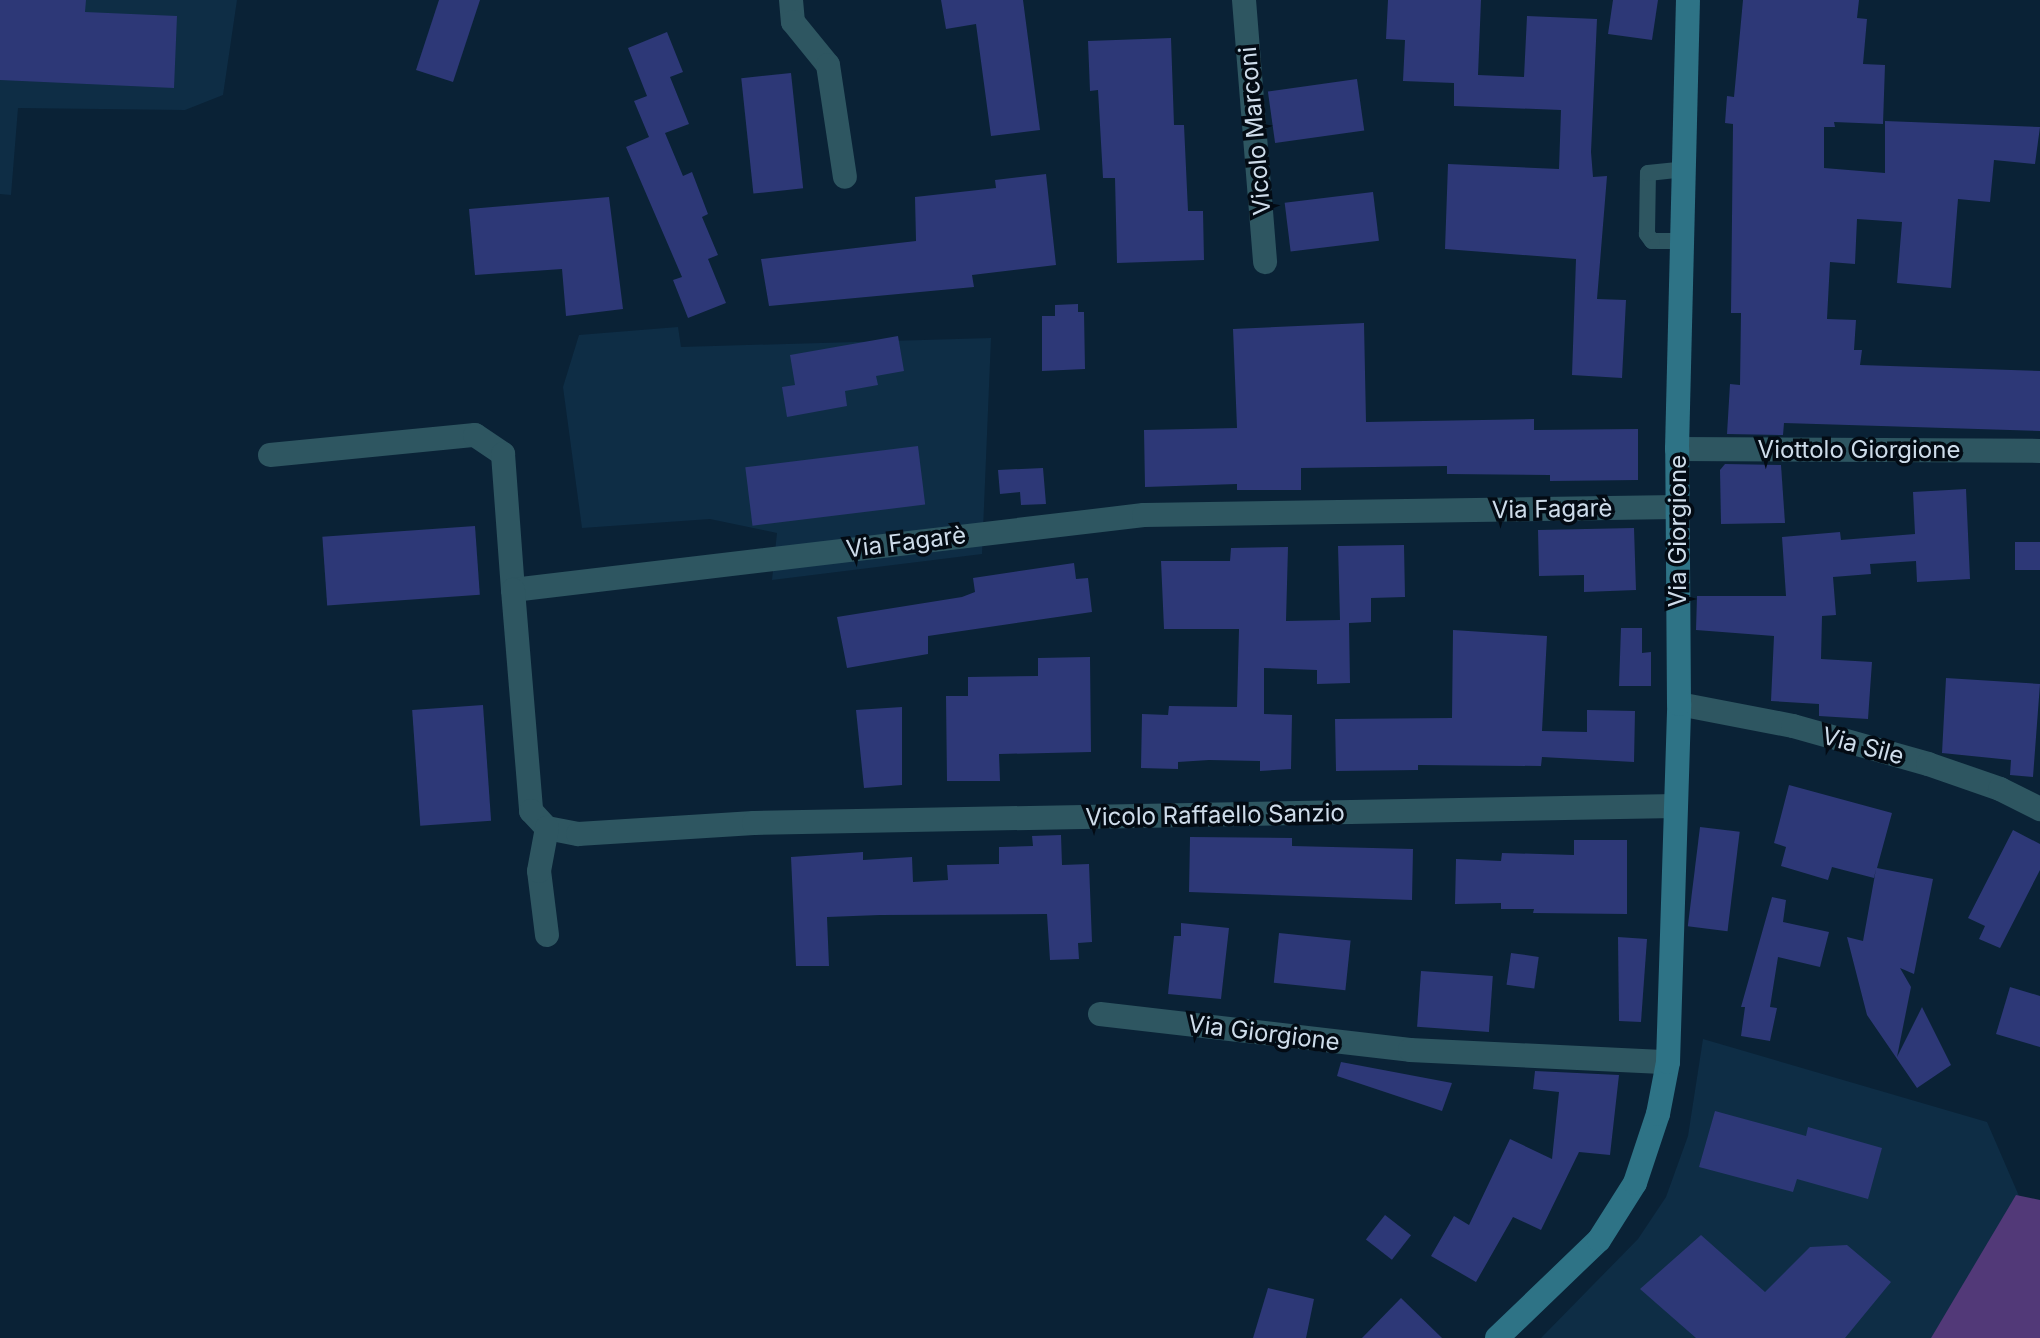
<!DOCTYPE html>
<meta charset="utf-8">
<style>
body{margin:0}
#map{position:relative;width:2040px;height:1338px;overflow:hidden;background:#0a2236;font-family:Inter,sans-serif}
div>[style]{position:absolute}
.built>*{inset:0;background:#0e2d45}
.green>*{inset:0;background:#523978}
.building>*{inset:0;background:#2d3877;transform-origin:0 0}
.lane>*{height:16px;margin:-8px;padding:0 8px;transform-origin:8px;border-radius:8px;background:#2e5661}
.street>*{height:24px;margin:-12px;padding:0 12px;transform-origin:12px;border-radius:12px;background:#2e5661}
.secondary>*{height:24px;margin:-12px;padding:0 12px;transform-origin:12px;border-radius:12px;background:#2e7386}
span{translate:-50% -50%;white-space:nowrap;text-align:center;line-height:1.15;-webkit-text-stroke:7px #030b14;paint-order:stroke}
.street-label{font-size:24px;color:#cedcea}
</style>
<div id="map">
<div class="built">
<i style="clip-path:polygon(0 0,237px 0,223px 95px,185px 110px,18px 108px,11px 195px,0 194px)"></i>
<i style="clip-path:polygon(678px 327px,681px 347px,991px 338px,982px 554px,772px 580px,777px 533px,710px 519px,582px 528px,563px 387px,579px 335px)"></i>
<i style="clip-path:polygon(1703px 1039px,1987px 1122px,2019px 1196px,1931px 1338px,1541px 1338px,1638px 1239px,1666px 1197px,1688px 1136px)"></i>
</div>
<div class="green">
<i style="clip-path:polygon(2016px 1195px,2040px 1200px,2040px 1338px,1931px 1338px)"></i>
</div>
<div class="building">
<i style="clip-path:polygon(0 0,86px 0,85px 12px,177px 16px,174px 88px,0 80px)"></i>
<i style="clip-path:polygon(439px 0,480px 0,453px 82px,416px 70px)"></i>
<i style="clip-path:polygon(941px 0,1023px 0,1040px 130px,991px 136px,976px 24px,946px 29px)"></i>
<i style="clip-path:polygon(1388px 0,1481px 0,1478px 75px,1524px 77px,1527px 16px,1597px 19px,1591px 152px,1593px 177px,1607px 176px,1597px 299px,1626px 300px,1622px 378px,1572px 375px,1576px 259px,1445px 249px,1448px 164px,1559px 169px,1561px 110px,1454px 106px,1454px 83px,1403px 81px,1405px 40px,1386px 39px)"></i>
<i style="clip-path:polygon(1613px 0,1658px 0,1652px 40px,1608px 34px)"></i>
<i style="clip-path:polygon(1743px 0,1859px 0,1857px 18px,1867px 19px,1863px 64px,1885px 65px,1883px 124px,1834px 122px,1835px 127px,1824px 127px,1824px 168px,1885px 173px,1885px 121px,2040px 127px,2035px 164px,1994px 160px,1990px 202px,1958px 199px,1951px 288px,1897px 283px,1902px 222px,1857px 219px,1855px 264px,1830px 262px,1827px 319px,1856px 320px,1854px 350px,1862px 350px,1860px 365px,2040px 371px,2040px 431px,1784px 423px,1783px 435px,1727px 434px,1730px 384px,1740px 385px,1741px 313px,1731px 313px,1733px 124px,1725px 123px,1727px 96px,1734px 97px)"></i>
<i style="clip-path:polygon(667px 32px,683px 72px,670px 77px,689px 124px,665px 133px,683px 176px,692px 172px,708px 214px,702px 217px,718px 255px,708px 259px,726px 303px,688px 318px,673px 280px,682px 277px,626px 147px,649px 137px,634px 101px,647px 96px,628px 48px)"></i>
<i style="clip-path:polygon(1171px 38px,1174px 125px,1184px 125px,1188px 211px,1203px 211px,1204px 260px,1117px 263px,1115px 178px,1103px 178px,1098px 90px,1090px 91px,1088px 41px)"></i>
<i style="left:791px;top:73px;width:116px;height:50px;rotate:84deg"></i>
<i style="left:1357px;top:79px;width:52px;height:90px;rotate:82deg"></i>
<i style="clip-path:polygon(1046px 174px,1056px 265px,972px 275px,974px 287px,769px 306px,761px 259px,916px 241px,915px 197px,996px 188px,995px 180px)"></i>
<i style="left:1373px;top:192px;width:49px;height:89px;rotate:83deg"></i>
<i style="clip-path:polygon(609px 197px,623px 309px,566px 316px,562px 269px,475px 275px,469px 209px)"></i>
<i style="clip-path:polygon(1078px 304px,1078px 312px,1084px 312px,1085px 369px,1042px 371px,1042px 316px,1055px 316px,1055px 305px)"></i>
<i style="clip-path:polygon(1364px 323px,1366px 422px,1534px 419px,1534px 430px,1638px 429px,1638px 480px,1550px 481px,1550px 475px,1447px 474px,1447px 466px,1301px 468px,1301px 490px,1237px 490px,1237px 484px,1145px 487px,1144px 430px,1237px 428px,1233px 329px)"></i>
<i style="clip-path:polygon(898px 336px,904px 371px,876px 376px,878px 385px,845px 391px,847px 406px,787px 417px,782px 387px,795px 385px,790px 355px)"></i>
<i style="left:918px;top:446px;width:59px;height:174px;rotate:83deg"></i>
<i style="clip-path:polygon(1725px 464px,1781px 465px,1785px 523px,1721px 524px,1720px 470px)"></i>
<i style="clip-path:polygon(1043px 468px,1046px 504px,1021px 505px,1020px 492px,1000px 494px,998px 470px)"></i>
<i style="clip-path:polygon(1966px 489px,1970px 579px,1917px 582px,1916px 561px,1870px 564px,1871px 574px,1833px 577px,1836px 615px,1822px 616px,1821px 659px,1872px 662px,1868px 719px,1819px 716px,1819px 704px,1771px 701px,1774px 636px,1696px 630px,1697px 596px,1786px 596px,1782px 537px,1840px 532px,1841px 540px,1915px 534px,1913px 492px)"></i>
<i style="left:475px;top:526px;width:69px;height:153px;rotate:86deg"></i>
<i style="clip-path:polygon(1634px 528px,1636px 590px,1584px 592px,1584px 575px,1539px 576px,1538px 530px)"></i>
<i style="left:2040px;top:542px;width:28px;height:25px;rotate:90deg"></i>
<i style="clip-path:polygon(1404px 545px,1405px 597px,1371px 598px,1371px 622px,1349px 623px,1350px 683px,1317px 684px,1317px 670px,1264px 668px,1264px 714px,1292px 715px,1291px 769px,1260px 771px,1260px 761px,1209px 760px,1178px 762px,1178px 769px,1141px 768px,1142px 714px,1168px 715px,1169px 706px,1237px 707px,1239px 629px,1164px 629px,1161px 561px,1230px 561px,1231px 548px,1288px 547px,1286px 621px,1340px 620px,1338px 546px)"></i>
<i style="clip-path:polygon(1074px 563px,1076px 579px,1088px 578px,1092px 612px,928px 636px,928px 654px,847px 668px,837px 617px,962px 597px,975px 592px,973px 578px)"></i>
<i style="clip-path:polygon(1621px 628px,1642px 628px,1642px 653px,1651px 652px,1651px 686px,1619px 686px)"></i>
<i style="clip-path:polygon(1453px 630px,1547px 636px,1542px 731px,1587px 732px,1587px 710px,1635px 711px,1634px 762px,1542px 757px,1541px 766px,1418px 765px,1418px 770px,1336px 771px,1335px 719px,1452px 718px)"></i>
<i style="clip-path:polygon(1090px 657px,1091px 752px,999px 754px,1000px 781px,947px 781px,946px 696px,968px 696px,968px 677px,1038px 676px,1038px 658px)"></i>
<i style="clip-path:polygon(1946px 678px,2040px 684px,2033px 777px,2010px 775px,2011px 760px,1942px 753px)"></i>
<i style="left:483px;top:705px;width:116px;height:71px;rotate:86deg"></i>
<i style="clip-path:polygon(902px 707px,902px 785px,864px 788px,856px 710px)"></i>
<i style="clip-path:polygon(1789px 785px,1892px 813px,1877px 868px,1933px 879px,1914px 974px,1900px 968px,1911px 987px,1897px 1057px,1922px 1007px,1951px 1065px,1917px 1088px,1867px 1015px,1847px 937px,1863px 941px,1876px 869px,1874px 878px,1832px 867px,1828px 880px,1781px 866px,1786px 847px,1774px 843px)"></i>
<i style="left:1700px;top:827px;width:40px;height:100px;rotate:7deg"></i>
<i style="clip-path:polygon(2013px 830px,2040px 844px,2040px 870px,2000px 948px,1979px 939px,1985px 926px,1968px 918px)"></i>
<i style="clip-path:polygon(1061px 835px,1062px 865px,1089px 864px,1092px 942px,1078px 943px,1079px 959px,1050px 960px,1047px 914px,880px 915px,827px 917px,829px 966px,796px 966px,791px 857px,863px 852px,863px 860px,912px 857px,913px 882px,948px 880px,947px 865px,999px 864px,999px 847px,1033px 846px,1032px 836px)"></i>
<i style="clip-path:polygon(1190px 837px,1292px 838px,1292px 846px,1413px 849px,1412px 900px,1189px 892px)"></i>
<i style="clip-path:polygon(1574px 840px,1627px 840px,1627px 914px,1533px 913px,1534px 909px,1501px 909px,1501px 903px,1455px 904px,1456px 859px,1501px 861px,1502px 853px,1574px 855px)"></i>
<i style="clip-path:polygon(1772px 897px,1786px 900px,1783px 922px,1829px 932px,1820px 967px,1778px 957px,1770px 1007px,1777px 1008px,1770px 1041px,1741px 1036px,1745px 1007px,1741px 1007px)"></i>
<i style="clip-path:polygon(1181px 923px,1229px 928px,1221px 999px,1168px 994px,1174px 936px,1181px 936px)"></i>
<i style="left:1279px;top:933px;width:72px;height:50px;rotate:6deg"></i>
<i style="clip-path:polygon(1618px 937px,1647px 939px,1641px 1022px,1619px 1021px)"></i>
<i style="left:1511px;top:953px;width:28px;height:32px;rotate:8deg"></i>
<i style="left:1421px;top:971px;width:72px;height:56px;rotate:4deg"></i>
<i style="clip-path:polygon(2010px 987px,2040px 996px,2040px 1047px,1996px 1034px)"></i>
<i style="clip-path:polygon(1341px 1062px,1452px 1083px,1442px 1111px,1337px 1076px)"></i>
<i style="clip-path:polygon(1535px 1071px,1619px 1075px,1610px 1155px,1579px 1152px,1541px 1230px,1513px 1217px,1476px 1282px,1431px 1256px,1454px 1216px,1469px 1225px,1510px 1139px,1552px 1159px,1559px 1092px,1533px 1089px)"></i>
<i style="clip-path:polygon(1715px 1111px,1806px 1136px,1808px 1127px,1882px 1148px,1868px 1199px,1797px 1179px,1793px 1192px,1699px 1167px)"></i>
<i style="left:1385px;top:1215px;width:33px;height:31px;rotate:38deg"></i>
<i style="clip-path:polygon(1701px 1235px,1765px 1292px,1810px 1247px,1847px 1245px,1891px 1282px,1845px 1338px,1696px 1338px,1640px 1289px)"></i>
<i style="clip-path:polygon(1268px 1288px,1314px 1299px,1306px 1338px,1253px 1338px)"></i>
<i style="clip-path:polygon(1401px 1298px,1442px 1338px,1362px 1338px)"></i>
</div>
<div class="lane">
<i style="left:1684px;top:241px;width:32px;rotate:180deg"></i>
<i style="left:1652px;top:241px;width:9px;rotate:-126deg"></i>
<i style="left:1647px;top:234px;width:61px;rotate:-89.1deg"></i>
<i style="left:1648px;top:173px;width:37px;rotate:-6deg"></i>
</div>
<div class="street">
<i style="left:791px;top:0;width:22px;rotate:85deg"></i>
<i style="left:793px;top:22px;width:55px;rotate:50.9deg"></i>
<i style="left:828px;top:65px;width:113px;rotate:81.4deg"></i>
<i style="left:1244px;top:0;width:263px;rotate:85.4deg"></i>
<i style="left:1677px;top:449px;width:363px;rotate:0.3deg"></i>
<i style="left:270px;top:455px;width:206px;rotate:-5.6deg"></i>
<i style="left:475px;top:435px;width:34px;rotate:34deg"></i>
<i style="left:503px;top:454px;width:136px;rotate:85.8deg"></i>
<i style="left:513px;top:590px;width:635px;rotate:-6.78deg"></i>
<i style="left:1144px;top:515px;width:533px;rotate:-0.86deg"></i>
<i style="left:513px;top:590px;width:222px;rotate:85.3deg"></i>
<i style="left:531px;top:811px;width:23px;rotate:47deg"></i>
<i style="left:547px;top:828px;width:32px;rotate:11deg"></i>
<i style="left:578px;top:834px;width:176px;rotate:-3.6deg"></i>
<i style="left:754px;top:823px;width:922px;rotate:-1.06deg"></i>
<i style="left:1679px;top:704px;width:116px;rotate:10.9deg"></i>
<i style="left:1793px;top:726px;width:140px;rotate:15.7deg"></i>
<i style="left:1928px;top:764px;width:76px;rotate:19.1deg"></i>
<i style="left:2000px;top:789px;width:45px;rotate:26.6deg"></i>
<i style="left:547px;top:935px;width:64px;rotate:-97.1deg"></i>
<i style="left:539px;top:871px;width:44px;rotate:-79.5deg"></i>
<i style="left:1100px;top:1014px;width:312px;rotate:6.6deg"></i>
<i style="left:1410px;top:1050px;width:258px;rotate:2.7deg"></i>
</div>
<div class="secondary">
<i style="left:1497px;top:1338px;width:141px;rotate:-43.9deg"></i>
<i style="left:1599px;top:1240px;width:67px;rotate:-57.7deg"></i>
<i style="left:1635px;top:1183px;width:73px;rotate:-71.6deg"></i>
<i style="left:1658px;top:1114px;width:53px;rotate:-79.1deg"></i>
<i style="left:1668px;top:1062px;width:358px;rotate:-88.2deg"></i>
<i style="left:1679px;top:704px;width:255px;rotate:-90.4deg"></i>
<i style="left:1677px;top:449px;width:449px;rotate:-88.6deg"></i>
</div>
<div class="street-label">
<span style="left:1255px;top:131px;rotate:-95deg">Vicolo Marconi</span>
<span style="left:1859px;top:450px">Viottolo Giorgione</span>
<span style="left:1552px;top:509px;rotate:-1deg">Via Fagarè</span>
<span style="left:1678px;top:531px;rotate:-90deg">Via Giorgione</span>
<span style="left:906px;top:542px;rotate:-7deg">Via Fagarè</span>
<span style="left:1863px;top:746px;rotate:15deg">Via Sile</span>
<span style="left:1215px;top:815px;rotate:-1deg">Vicolo Raffaello Sanzio</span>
<span style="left:1264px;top:1033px;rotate:7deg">Via Giorgione</span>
</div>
</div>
